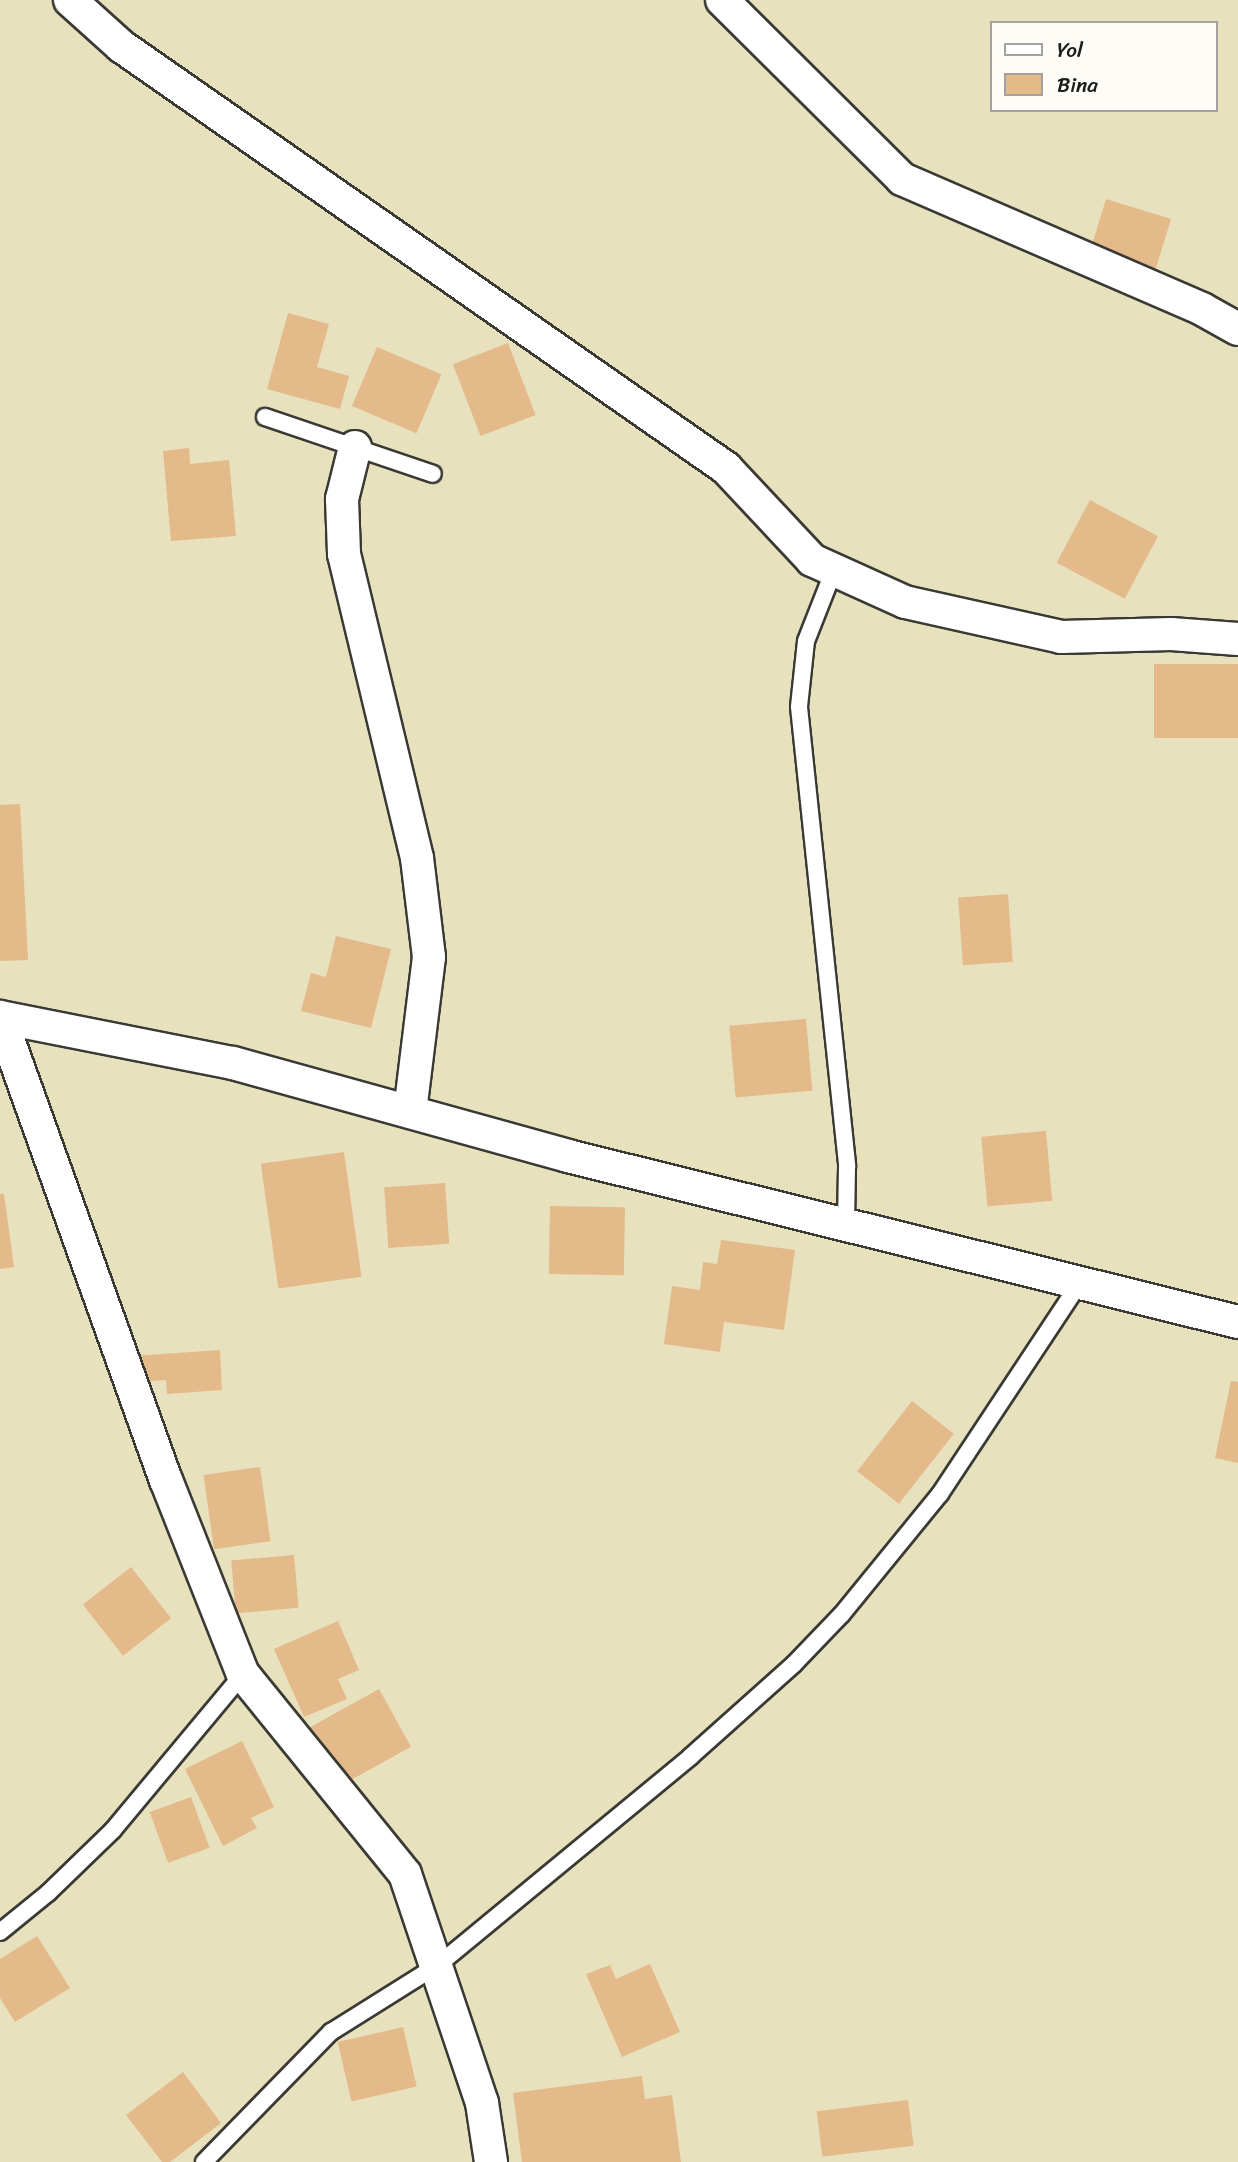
<!DOCTYPE html>
<style>
body{margin:0}
#map{position:relative;width:1238px;height:2162px;overflow:hidden;background:#e7e1bd;font-family:Sriracha,sans-serif}
div>[style]{position:absolute}
.building>*{inset:0;background:#e4ba8b;transform-origin:0 0}
.roads{filter:drop-shadow(2px 0 #3a3a34) drop-shadow(-2px 0 #3a3a34) drop-shadow(0 2px #3a3a34) drop-shadow(0 -2px #3a3a34)}
.lane>*{height:16px;margin:-8px;padding:0 8px;transform-origin:8px;border-radius:8px;background:#fff}
.street>*{height:32px;margin:-16px;padding:0 16px;transform-origin:16px;border-radius:16px;background:#fff}
span{translate:-50% -50%;white-space:nowrap;text-align:center;line-height:1.15;-webkit-text-stroke:6px #fdfcf7;paint-order:stroke}
.legend{position:absolute;left:990px;top:21px;width:228px;height:91px;box-sizing:border-box;background:#fdfcf7;border:2px solid #a3a29f;margin:0;padding:9px 12px;list-style:none;font-size:21px;color:#1c1c1c}
.legend li{display:flex;align-items:center;gap:14px;height:35px}
.legend b{width:35px;border:2px solid #a3a29f}
</style>
<div id="map">
<div class="building">
<i style="left:1106px;top:199px;width:68px;height:59px;rotate:17deg"></i>
<i style="clip-path:polygon(288px 313px,329px 324px,317px 367px,349px 376px,340px 409px,267px 389px)"></i>
<i style="left:508px;top:343px;width:77px;height:59px;rotate:69deg"></i>
<i style="left:377px;top:347px;width:70px;height:64px;rotate:23deg"></i>
<i style="clip-path:polygon(189px 448px,190px 464px,229px 460px,236px 536px,171px 541px,163px 451px)"></i>
<i style="left:1090px;top:500px;width:77px;height:71px;rotate:28deg"></i>
<i style="left:1154px;top:664px;width:84px;height:74px"></i>
<i style="clip-path:polygon(20px 804px,28px 960px,0 961px,0 805px)"></i>
<i style="left:1008px;top:894px;width:68px;height:50px;rotate:86deg"></i>
<i style="clip-path:polygon(336px 936px,391px 949px,371px 1028px,301px 1011px,311px 973px,326px 977px)"></i>
<i style="left:806px;top:1019px;width:72px;height:77px;rotate:85deg"></i>
<i style="left:1046px;top:1131px;width:70px;height:65px;rotate:85deg"></i>
<i style="left:344px;top:1152px;width:126px;height:84px;rotate:82deg"></i>
<i style="left:445px;top:1183px;width:61px;height:61px;rotate:86deg"></i>
<i style="clip-path:polygon(0 1194px,4px 1194px,14px 1267px,0 1269px)"></i>
<i style="left:550px;top:1206px;width:75px;height:68px;rotate:1deg"></i>
<i style="clip-path:polygon(721px 1240px,795px 1250px,784px 1330px,724px 1322px,720px 1352px,664px 1344px,672px 1286px,700px 1290px,703px 1262px,717px 1264px)"></i>
<i style="clip-path:polygon(220px 1350px,222px 1390px,167px 1394px,166px 1380px,134px 1382px,132px 1356px)"></i>
<i style="clip-path:polygon(1231px 1381px,1238px 1382px,1238px 1463px,1215px 1458px)"></i>
<i style="left:912px;top:1401px;width:53px;height:89px;rotate:38deg"></i>
<i style="left:260px;top:1467px;width:75px;height:57px;rotate:82deg"></i>
<i style="left:294px;top:1555px;width:53px;height:63px;rotate:85deg"></i>
<i style="left:131px;top:1567px;width:65px;height:61px;rotate:52deg"></i>
<i style="clip-path:polygon(338px 1621px,359px 1670px,338px 1679px,347px 1699px,304px 1717px,274px 1649px)"></i>
<i style="left:379px;top:1689px;width:66px;height:82px;rotate:61deg"></i>
<i style="clip-path:polygon(242px 1741px,274px 1807px,251px 1818px,257px 1828px,223px 1846px,185px 1769px)"></i>
<i style="left:191px;top:1797px;width:54px;height:44px;rotate:70deg"></i>
<i style="clip-path:polygon(37px 1936px,70px 1988px,15px 2022px,0 1998px,0 1959px)"></i>
<i style="clip-path:polygon(650px 1964px,680px 2032px,622px 2057px,586px 1974px,610px 1965px,616px 1979px)"></i>
<i style="left:403px;top:2027px;width:61px;height:67px;rotate:77deg"></i>
<i style="clip-path:polygon(183px 2072px,221px 2123px,170px 2162px,162px 2162px,126px 2115px)"></i>
<i style="clip-path:polygon(642px 2076px,645px 2099px,672px 2095px,681px 2162px,522px 2162px,513px 2093px)"></i>
<i style="left:908px;top:2100px;width:46px;height:92px;rotate:83deg"></i>
</div>
<div class="roads">
<div class="lane">
<i style="left:265px;top:417px;width:177px;rotate:18.7deg"></i>
<i style="left:834px;top:570px;width:76px;rotate:111.5deg"></i>
<i style="left:806px;top:641px;width:66px;rotate:96.1deg"></i>
<i style="left:799px;top:707px;width:462px;rotate:84deg"></i>
<i style="left:847px;top:1167px;width:56px;rotate:91deg"></i>
<i style="left:0;top:1932px;width:62px;rotate:-39.1deg"></i>
<i style="left:48px;top:1893px;width:91px;rotate:-44.1deg"></i>
<i style="left:113px;top:1830px;width:203px;rotate:-50.2deg"></i>
<i style="left:204px;top:2162px;width:182px;rotate:-45.7deg"></i>
<i style="left:331px;top:2032px;width:126px;rotate:-32.1deg"></i>
<i style="left:438px;top:1965px;width:327px;rotate:-39.5deg"></i>
<i style="left:690px;top:1757px;width:140px;rotate:-41.8deg"></i>
<i style="left:794px;top:1664px;width:69px;rotate:-46.2deg"></i>
<i style="left:842px;top:1614px;width:155px;rotate:-50.8deg"></i>
<i style="left:940px;top:1494px;width:255px;rotate:-56.5deg"></i>
</div>
<div class="street">
<i style="left:70px;top:0;width:69px;rotate:42deg"></i>
<i style="left:121px;top:46px;width:738px;rotate:34.9deg"></i>
<i style="left:726px;top:468px;width:126px;rotate:46.9deg"></i>
<i style="left:812px;top:560px;width:102px;rotate:24.3deg"></i>
<i style="left:905px;top:602px;width:160px;rotate:12.6deg"></i>
<i style="left:1061px;top:637px;width:110px;rotate:-1.6deg"></i>
<i style="left:1171px;top:634px;width:67px;rotate:4.3deg"></i>
<i style="left:722px;top:0;width:254px;rotate:44.8deg"></i>
<i style="left:902px;top:179px;width:327px;rotate:23.4deg"></i>
<i style="left:1202px;top:309px;width:41px;rotate:29.1deg"></i>
<i style="left:355px;top:447px;width:54px;rotate:104deg"></i>
<i style="left:342px;top:499px;width:55px;rotate:87.9deg"></i>
<i style="left:344px;top:554px;width:313px;rotate:76.5deg"></i>
<i style="left:417px;top:858px;width:100px;rotate:83.1deg"></i>
<i style="left:429px;top:957px;width:156px;rotate:97deg"></i>
<i style="left:0;top:1017px;width:237px;rotate:11.2deg"></i>
<i style="left:233px;top:1063px;width:348px;rotate:15.5deg"></i>
<i style="left:568px;top:1156px;width:690px;rotate:13.92deg"></i>
<i style="left:0;top:1017px;width:492px;rotate:70.3deg"></i>
<i style="left:166px;top:1480px;width:209px;rotate:68.4deg"></i>
<i style="left:243px;top:1674px;width:257px;rotate:51deg"></i>
<i style="left:405px;top:1874px;width:242px;rotate:71.4deg"></i>
<i style="left:482px;top:2103px;width:60px;rotate:81.3deg"></i>
</div>
</div>
<ul class="legend">
<li><b style="height:9px;background:#fff"></b>Yol</li>
<li><b style="height:19px;background:#e4ba8b"></b>Bina</li>
</ul>
</div>
